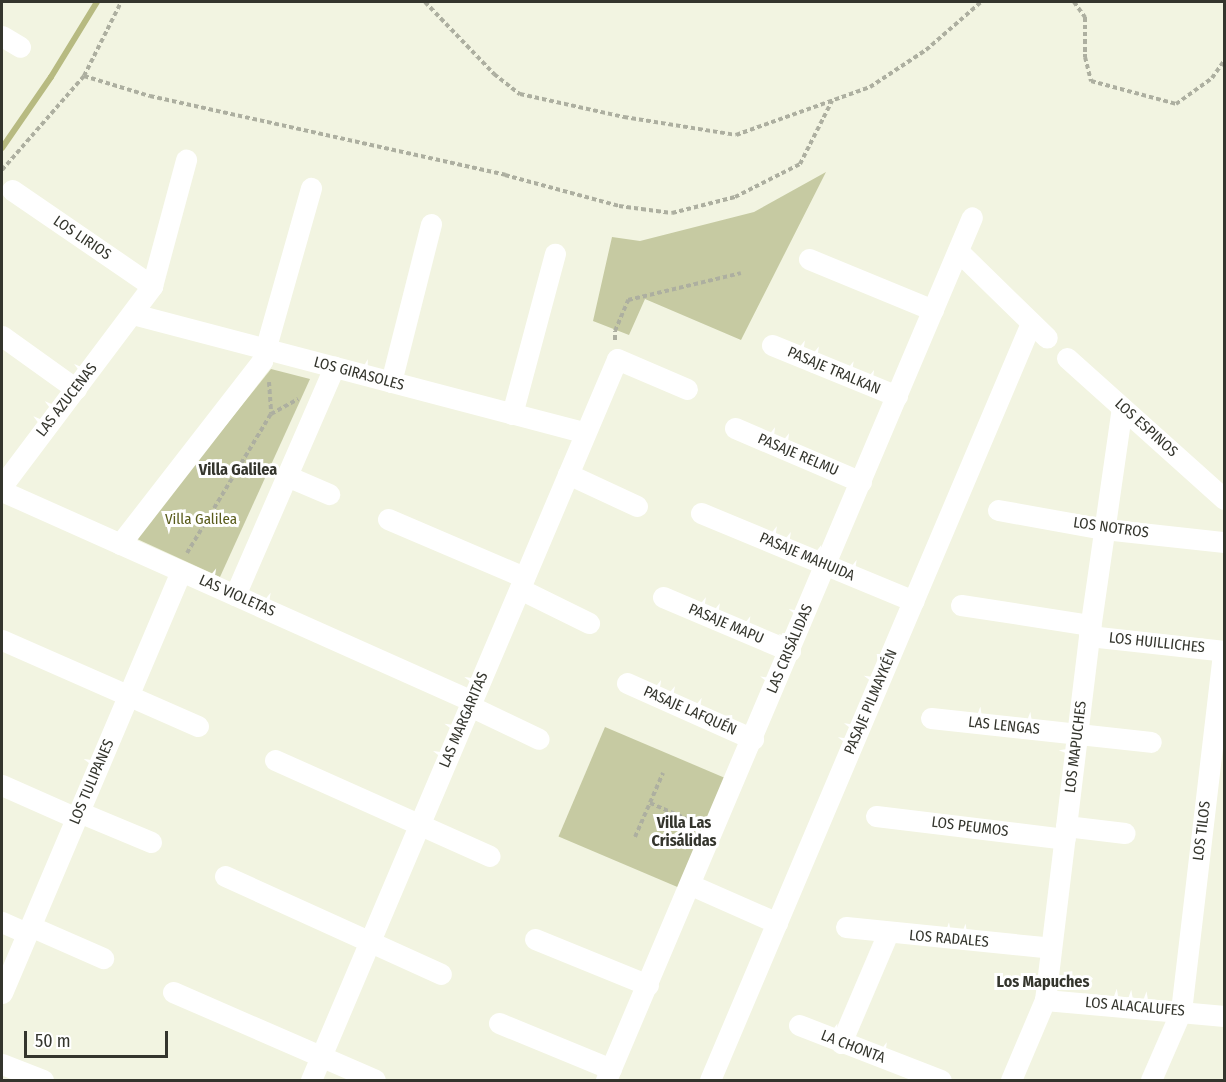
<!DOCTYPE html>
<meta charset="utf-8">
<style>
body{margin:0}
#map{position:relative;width:1226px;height:1082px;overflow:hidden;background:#f2f4e1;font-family:"Fira Sans Condensed",sans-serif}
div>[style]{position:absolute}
.green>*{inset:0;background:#c6caa2;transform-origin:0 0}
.stream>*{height:6px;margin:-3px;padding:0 3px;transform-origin:3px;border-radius:3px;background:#b7ba81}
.path>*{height:4px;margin-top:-2px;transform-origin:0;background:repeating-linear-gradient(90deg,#adafa0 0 4.5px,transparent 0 7.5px)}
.minor>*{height:21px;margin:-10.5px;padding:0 10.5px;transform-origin:10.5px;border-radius:10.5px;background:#fff}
span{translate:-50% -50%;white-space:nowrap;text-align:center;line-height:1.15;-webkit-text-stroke:6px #fff;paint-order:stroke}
.street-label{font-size:15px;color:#34352d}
.park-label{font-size:15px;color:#595b1b}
.neighbourhood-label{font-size:16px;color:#34352d;font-weight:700}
.frame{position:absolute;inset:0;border:3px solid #34352d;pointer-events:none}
.scale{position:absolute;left:24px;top:1031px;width:144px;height:27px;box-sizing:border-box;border:3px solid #34352d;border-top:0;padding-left:8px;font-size:18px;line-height:21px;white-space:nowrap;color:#34352d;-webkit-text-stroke:4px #fff;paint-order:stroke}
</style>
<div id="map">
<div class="green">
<i style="clip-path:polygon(826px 172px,741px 340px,645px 299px,629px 335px,593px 321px,612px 237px,640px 241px,754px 212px)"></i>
<i style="clip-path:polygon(271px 369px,310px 379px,220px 577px,135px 538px)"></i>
<i style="left:605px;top:727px;width:133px;height:119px;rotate:23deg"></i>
</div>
<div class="stream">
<i style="left:2px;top:148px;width:86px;rotate:-55.4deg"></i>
<i style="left:51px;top:77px;width:88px;rotate:-58.5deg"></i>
</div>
<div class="path">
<i style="left:425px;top:2px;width:100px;rotate:46.2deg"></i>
<i style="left:494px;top:74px;width:33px;rotate:38deg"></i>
<i style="left:520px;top:94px;width:107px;rotate:12.5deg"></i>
<i style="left:624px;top:117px;width:113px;rotate:9.1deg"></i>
<i style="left:736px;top:135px;width:142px;rotate:-19.7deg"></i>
<i style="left:870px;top:87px;width:67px;rotate:-33.5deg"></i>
<i style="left:926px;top:50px;width:73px;rotate:-41.1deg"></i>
<i style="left:1074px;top:2px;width:19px;rotate:54deg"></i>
<i style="left:1085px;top:17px;width:40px;rotate:90deg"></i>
<i style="left:1085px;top:57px;width:25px;rotate:76deg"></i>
<i style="left:1091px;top:81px;width:88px;rotate:15.1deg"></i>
<i style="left:1176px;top:104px;width:44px;rotate:-35.8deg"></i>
<i style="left:1212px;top:78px;width:21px;rotate:-55deg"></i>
<i style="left:84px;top:76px;width:69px;rotate:16.9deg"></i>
<i style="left:150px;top:96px;width:364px;rotate:12.5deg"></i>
<i style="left:505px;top:175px;width:118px;rotate:15.2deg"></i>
<i style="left:619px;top:206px;width:53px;rotate:7.5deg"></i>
<i style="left:672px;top:213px;width:65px;rotate:-14.3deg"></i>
<i style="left:735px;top:197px;width:73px;rotate:-26.9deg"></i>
<i style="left:800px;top:164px;width:71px;rotate:-63.1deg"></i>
<i style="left:2px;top:170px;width:125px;rotate:-48.9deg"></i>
<i style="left:84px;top:76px;width:83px;rotate:-63.4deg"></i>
<i style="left:615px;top:340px;width:9px;rotate:-90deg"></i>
<i style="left:615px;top:331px;width:34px;rotate:-67deg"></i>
<i style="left:628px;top:300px;width:116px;rotate:-13.4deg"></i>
<i style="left:269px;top:382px;width:32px;rotate:86deg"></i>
<i style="left:187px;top:553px;width:162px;rotate:-58.9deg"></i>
<i style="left:271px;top:414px;width:31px;rotate:-29deg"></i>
<i style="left:650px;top:803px;width:48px;rotate:23.4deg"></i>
<i style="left:635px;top:837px;width:70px;rotate:-66.4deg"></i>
</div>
<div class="minor">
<i style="left:2px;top:36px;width:21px;rotate:31deg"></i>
<i style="left:12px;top:190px;width:170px;rotate:34.4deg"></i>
<i style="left:958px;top:251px;width:124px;rotate:44.3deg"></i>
<i style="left:809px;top:259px;width:134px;rotate:22.4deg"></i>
<i style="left:133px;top:314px;width:467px;rotate:14.7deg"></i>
<i style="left:2px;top:336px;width:91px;rotate:35.6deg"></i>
<i style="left:772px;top:345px;width:135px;rotate:22.2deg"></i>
<i style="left:1067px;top:358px;width:211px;rotate:41.9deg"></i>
<i style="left:391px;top:382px;width:163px;rotate:-75.8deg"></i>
<i style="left:512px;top:414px;width:166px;rotate:-75deg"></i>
<i style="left:735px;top:428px;width:137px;rotate:23.2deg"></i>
<i style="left:568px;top:474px;width:76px;rotate:24.9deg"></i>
<i style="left:287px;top:476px;width:46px;rotate:23.2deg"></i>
<i style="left:2px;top:486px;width:250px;rotate:-53.1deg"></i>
<i style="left:152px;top:286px;width:131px;rotate:-74.9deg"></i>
<i style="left:2px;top:491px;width:515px;rotate:24.08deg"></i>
<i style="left:998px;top:510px;width:108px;rotate:10.2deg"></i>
<i style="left:1104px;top:529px;width:121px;rotate:6.2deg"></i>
<i style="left:701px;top:513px;width:230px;rotate:22.5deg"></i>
<i style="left:388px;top:519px;width:148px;rotate:23.1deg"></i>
<i style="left:120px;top:544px;width:232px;rotate:-52.2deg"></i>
<i style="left:262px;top:361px;width:180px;rotate:-74.2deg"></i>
<i style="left:520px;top:589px;width:77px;rotate:26.2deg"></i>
<i style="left:235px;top:595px;width:249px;rotate:-66.5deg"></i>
<i style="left:663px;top:597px;width:138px;rotate:23deg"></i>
<i style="left:961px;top:605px;width:131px;rotate:8.8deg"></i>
<i style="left:1089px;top:636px;width:136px;rotate:6.3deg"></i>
<i style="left:2px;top:640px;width:214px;rotate:23.7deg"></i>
<i style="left:627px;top:683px;width:138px;rotate:24deg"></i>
<i style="left:470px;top:706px;width:76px;rotate:25.6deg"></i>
<i style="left:931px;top:718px;width:221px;rotate:6.2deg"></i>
<i style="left:275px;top:760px;width:235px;rotate:24.1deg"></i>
<i style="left:2px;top:785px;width:81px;rotate:24deg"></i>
<i style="left:79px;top:812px;width:78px;rotate:22.6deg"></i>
<i style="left:876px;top:816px;width:190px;rotate:6.9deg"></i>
<i style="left:1066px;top:826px;width:59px;rotate:6.8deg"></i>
<i style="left:225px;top:876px;width:237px;rotate:24.4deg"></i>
<i style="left:691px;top:885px;width:94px;rotate:23.8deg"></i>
<i style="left:2px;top:922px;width:27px;rotate:24deg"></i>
<i style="left:30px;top:926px;width:80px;rotate:23.7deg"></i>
<i style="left:846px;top:927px;width:206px;rotate:5.8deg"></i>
<i style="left:535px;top:939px;width:122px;rotate:22.2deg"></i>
<i style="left:173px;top:992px;width:220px;rotate:23.5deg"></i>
<i style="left:2px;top:993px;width:458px;rotate:-67deg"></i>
<i style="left:1045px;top:1000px;width:180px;rotate:5.1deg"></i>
<i style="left:499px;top:1023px;width:121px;rotate:22.3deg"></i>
<i style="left:799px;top:1025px;width:152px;rotate:21.2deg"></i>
<i style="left:841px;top:1043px;width:120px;rotate:-66.9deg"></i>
<i style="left:2px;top:1064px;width:44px;rotate:21.3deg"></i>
<i style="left:311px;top:1080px;width:783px;rotate:-67deg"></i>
<i style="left:617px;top:359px;width:76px;rotate:23.2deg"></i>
<i style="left:606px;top:1080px;width:937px;rotate:-67.02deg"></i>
<i style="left:710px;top:1080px;width:822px;rotate:-67.02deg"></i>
<i style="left:1011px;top:1080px;width:87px;rotate:-67deg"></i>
<i style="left:1045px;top:1000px;width:367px;rotate:-83.1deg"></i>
<i style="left:1089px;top:636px;width:231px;rotate:-81.8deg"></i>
<i style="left:1151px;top:1080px;width:75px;rotate:-66.5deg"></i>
<i style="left:1181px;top:1011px;width:362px;rotate:-83.3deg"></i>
</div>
<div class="street-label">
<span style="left:82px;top:238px;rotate:34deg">LOS LIRIOS</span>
<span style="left:834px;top:371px;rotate:23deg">PASAJE TRALKAN</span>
<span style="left:359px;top:374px;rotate:15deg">LOS GIRASOLES</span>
<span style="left:67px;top:400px;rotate:-52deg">LAS AZUCENAS</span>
<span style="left:1146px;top:428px;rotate:42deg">LOS ESPINOS</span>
<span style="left:798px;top:455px;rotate:23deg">PASAJE RELMU</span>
<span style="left:1111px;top:528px;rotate:8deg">LOS NOTROS</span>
<span style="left:807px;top:557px;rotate:23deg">PASAJE MAHUIDA</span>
<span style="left:237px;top:596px;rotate:24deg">LAS VIOLETAS</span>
<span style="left:726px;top:624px;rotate:23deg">PASAJE MAPU</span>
<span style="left:1157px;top:643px;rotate:6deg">LOS HUILLICHES</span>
<span style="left:790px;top:649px;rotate:-67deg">LAS CRISÁLIDAS</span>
<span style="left:871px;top:702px;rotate:-67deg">PASAJE PILMAYKÉN</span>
<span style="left:690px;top:711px;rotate:24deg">PASAJE LAFQUÉN</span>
<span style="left:464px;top:720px;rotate:-67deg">LAS MARGARITAS</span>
<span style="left:1004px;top:726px;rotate:6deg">LAS LENGAS</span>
<span style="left:1076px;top:747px;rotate:-83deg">LOS MAPUCHES</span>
<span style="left:92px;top:782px;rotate:-67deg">LOS TULIPANES</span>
<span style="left:970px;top:827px;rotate:7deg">LOS PEUMOS</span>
<span style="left:1202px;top:831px;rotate:-83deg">LOS TILOS</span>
<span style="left:949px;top:939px;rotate:5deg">LOS RADALES</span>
<span style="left:1135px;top:1007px;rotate:5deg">LOS ALACALUFES</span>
<span style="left:853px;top:1047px;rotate:21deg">LA CHONTA</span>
</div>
<div class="park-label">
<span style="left:201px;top:520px">Villa Galilea</span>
</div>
<div class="neighbourhood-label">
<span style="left:238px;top:470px">Villa Galilea</span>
<span style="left:684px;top:832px">Villa Las<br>Crisálidas</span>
<span style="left:1043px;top:982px">Los Mapuches</span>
</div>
<div class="frame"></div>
<div class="scale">50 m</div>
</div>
